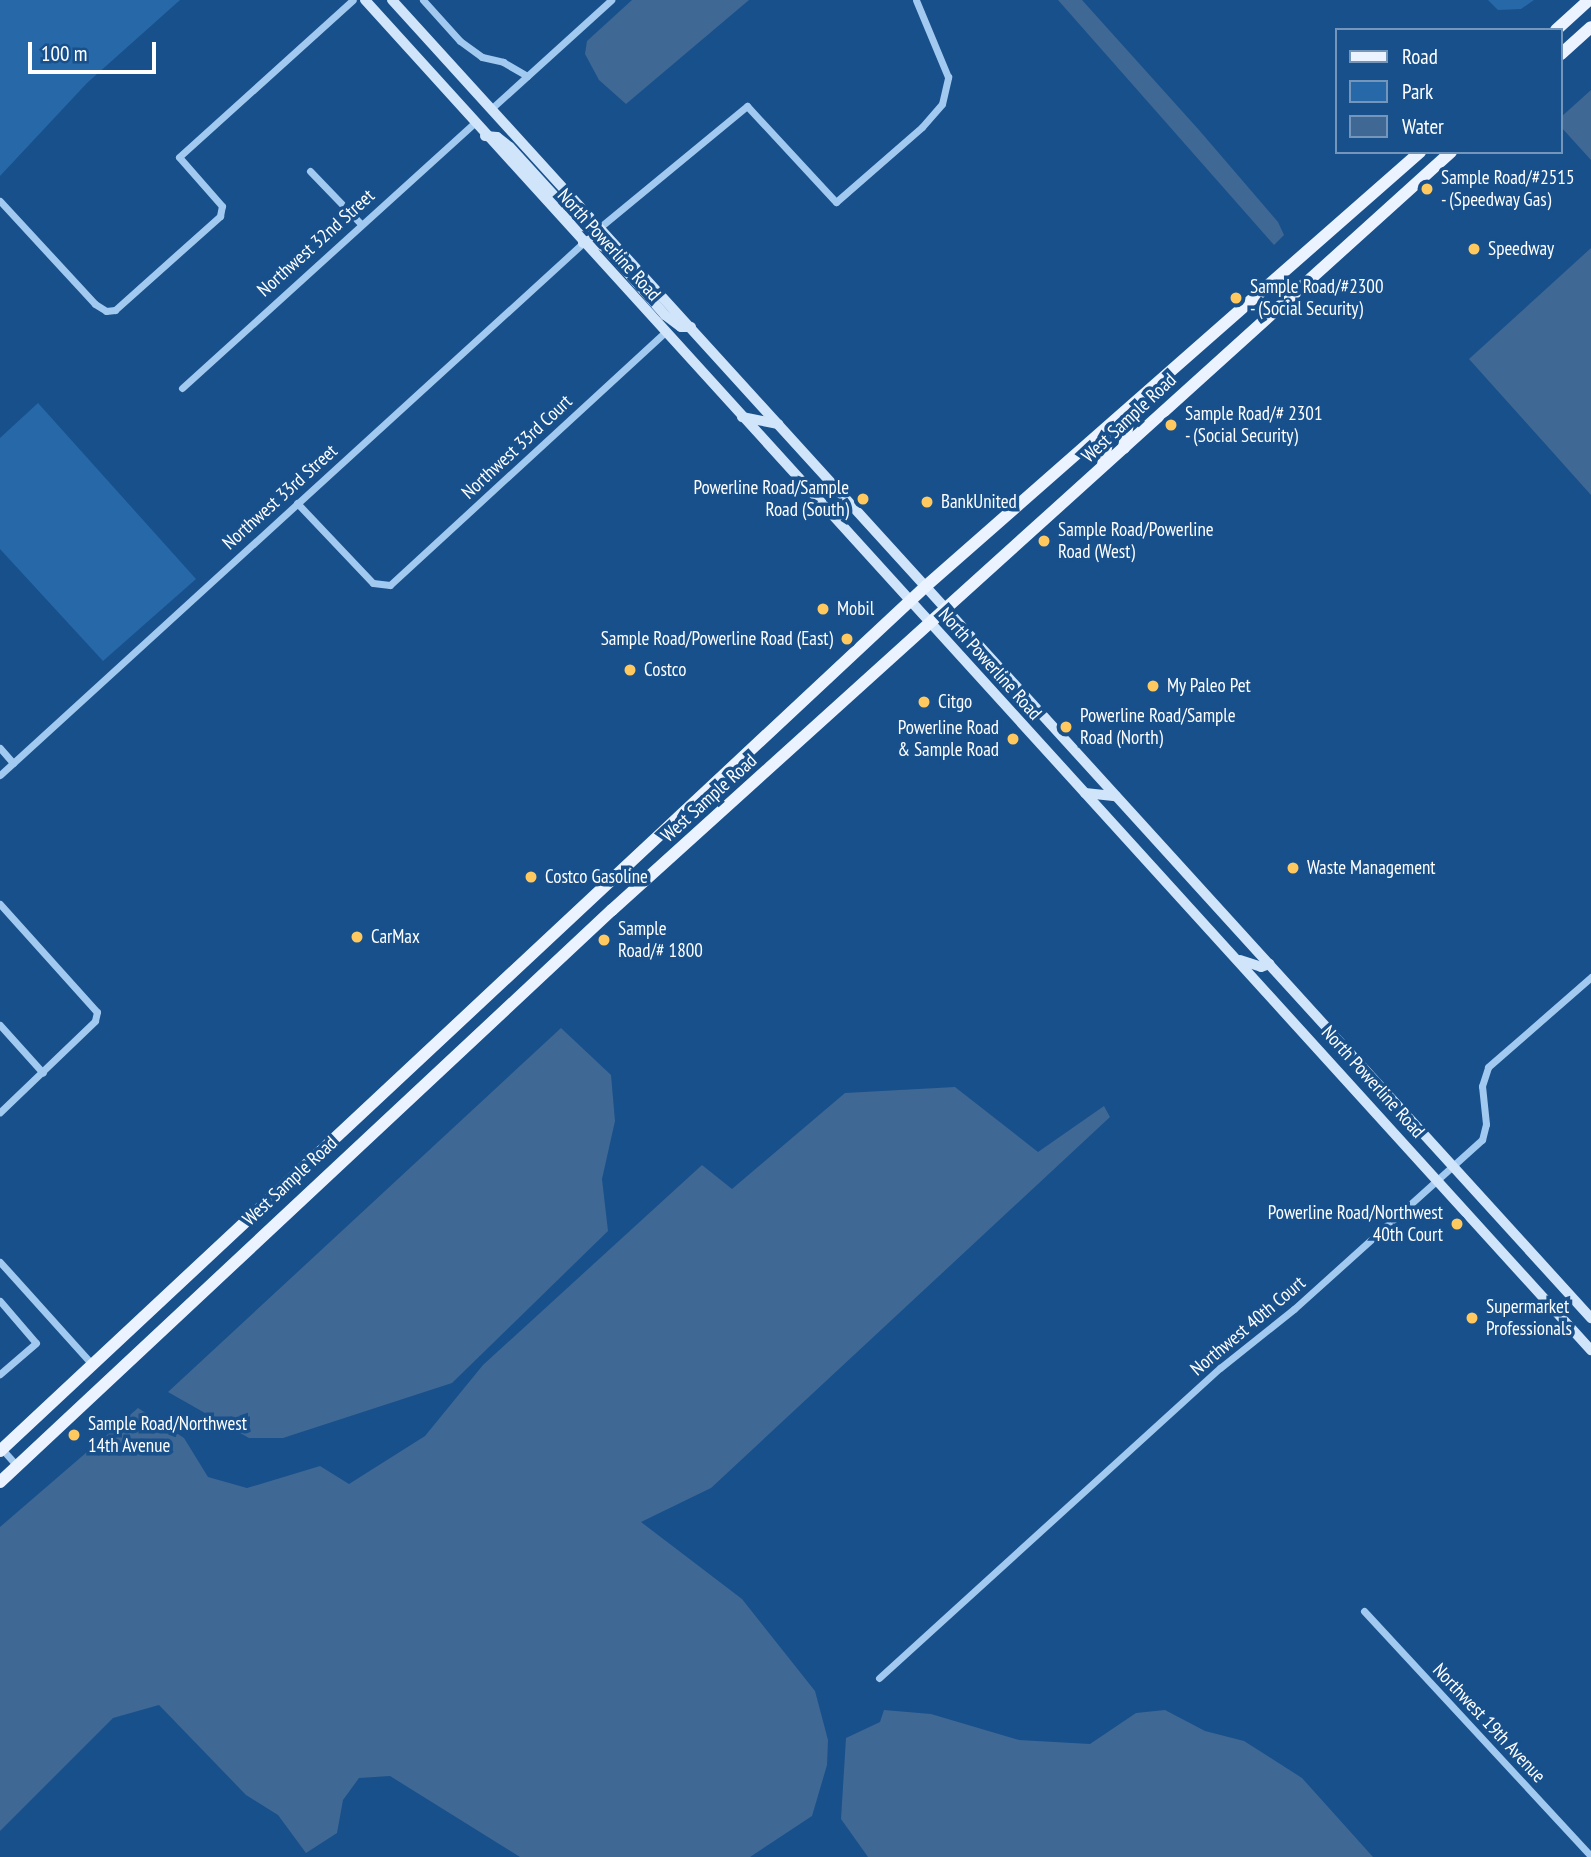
<!DOCTYPE html>
<style>
body{margin:0}
#map{position:relative;width:1591px;height:1857px;overflow:hidden;background:#18508c;font-family:"PT Sans Narrow",sans-serif}
div>[style]{position:absolute}
.green>*{inset:0;background:#2768a9}
.water>*{inset:0;background:#3f6894}
.minor>*{height:7px;margin:-3.5px;padding:0 3.5px;transform-origin:3.5px;border-radius:3.5px;background:#a2c9ef}
.secondary>*{height:10px;margin:-5px;padding:0 5px;transform-origin:5px;border-radius:5px;background:#d0e4fa}
.primary>*{height:12px;margin:-6px;padding:0 6px;transform-origin:6px;border-radius:6px;background:#eaf3ff}
.dots>*{width:19px;height:19px;translate:-50% -50%;box-sizing:border-box;border:4px solid #18508c;border-radius:50%}
span{translate:-50% -50%;white-space:nowrap;text-align:center;line-height:1.15;-webkit-text-stroke:7px #18508c;paint-order:stroke}
.poi-label{font-size:19px;color:#fff}
.left{translate:0 -50%;text-align:left}
.right{translate:-100% -50%;text-align:right}
.street-label{font-size:19px;color:#fff}
.legend{position:absolute;left:1335px;top:28px;width:228px;height:126px;box-sizing:border-box;background:#18508c;border:2px solid #7496ba;margin:0;padding:9px 12px;list-style:none;font-size:21px;color:#fff}
.legend li{display:flex;align-items:center;gap:14px;height:35px}
.legend b{width:35px;border:2px solid #7496ba}
.scale{position:absolute;left:28px;top:42px;width:128px;height:32px;box-sizing:border-box;border:4px solid #fff;border-top:0;padding-left:9px;font-size:21px;line-height:24px;white-space:nowrap;color:#fff;-webkit-text-stroke:5px #18508c;paint-order:stroke}
</style>
<div id="map">
<div class="green">
<i style="clip-path:polygon(0 0,180px 0,87px 83px,0 176px)"></i>
<i style="clip-path:polygon(1488px 0,1534px 0,1521px 9px,1498px 10px)"></i>
<i style="clip-path:polygon(38px 403px,196px 579px,103px 661px,0 549px,0 438px)"></i>
</div>
<div class="water">
<i style="clip-path:polygon(632px 0,749px 0,626px 104px,599px 80px,585px 54px,587px 41px)"></i>
<i style="clip-path:polygon(1058px 0,1082px 0,1199px 130px,1278px 222px,1284px 235px,1274px 245px)"></i>
<i style="clip-path:polygon(1591px 90px,1591px 160px,1561px 127px,1561px 117px)"></i>
<i style="clip-path:polygon(1591px 248px,1591px 495px,1469px 359px)"></i>
<i style="clip-path:polygon(561px 1028px,611px 1075px,615px 1121px,602px 1179px,608px 1231px,452px 1383px,283px 1438px,249px 1438px,168px 1392px)"></i>
<i style="clip-path:polygon(955px 1087px,1038px 1152px,1104px 1106px,1110px 1117px,711px 1488px,641px 1522px,742px 1599px,815px 1691px,828px 1740px,827px 1765px,812px 1816px,750px 1857px,520px 1857px,390px 1776px,359px 1778px,343px 1800px,337px 1833px,306px 1853px,278px 1815px,246px 1795px,159px 1705px,113px 1718px,0 1831px,0 1527px,138px 1408px,184px 1438px,208px 1477px,247px 1488px,320px 1466px,349px 1484px,425px 1436px,483px 1365px,702px 1165px,732px 1189px,845px 1093px)"></i>
<i style="clip-path:polygon(884px 1710px,931px 1714px,1019px 1740px,1090px 1744px,1136px 1713px,1165px 1710px,1205px 1731px,1244px 1741px,1302px 1778px,1373px 1857px,868px 1857px,841px 1819px,846px 1738px,880px 1722px)"></i>
</div>
<div class="minor">
<i style="left:423px;top:0;width:55px;rotate:47.9deg"></i>
<i style="left:460px;top:41px;width:27px;rotate:36deg"></i>
<i style="left:482px;top:57px;width:22px;rotate:13deg"></i>
<i style="left:503px;top:62px;width:28px;rotate:30deg"></i>
<i style="left:492px;top:108px;width:161px;rotate:-42.2deg"></i>
<i style="left:310px;top:171px;width:72px;rotate:46.1deg"></i>
<i style="left:0;top:201px;width:140px;rotate:47.3deg"></i>
<i style="left:95px;top:304px;width:13px;rotate:32deg"></i>
<i style="left:106px;top:311px;width:9px;rotate:-6deg"></i>
<i style="left:115px;top:310px;width:141px;rotate:-41.8deg"></i>
<i style="left:220px;top:216px;width:10px;rotate:-79deg"></i>
<i style="left:222px;top:206px;width:65px;rotate:-131.3deg"></i>
<i style="left:179px;top:157px;width:234px;rotate:-42.1deg"></i>
<i style="left:599px;top:228px;width:192px;rotate:-39.5deg"></i>
<i style="left:747px;top:106px;width:131px;rotate:47.2deg"></i>
<i style="left:836px;top:202px;width:114px;rotate:-41.1deg"></i>
<i style="left:922px;top:127px;width:30px;rotate:-49deg"></i>
<i style="left:942px;top:104px;width:28px;rotate:-77deg"></i>
<i style="left:948px;top:77px;width:83px;rotate:-112.6deg"></i>
<i style="left:182px;top:388px;width:394px;rotate:-42.2deg"></i>
<i style="left:297px;top:503px;width:110px;rotate:46.5deg"></i>
<i style="left:373px;top:583px;width:17px;rotate:7deg"></i>
<i style="left:390px;top:585px;width:374px;rotate:-42.6deg"></i>
<i style="left:0;top:748px;width:20px;rotate:49deg"></i>
<i style="left:0;top:775px;width:789px;rotate:-42.38deg"></i>
<i style="left:0;top:904px;width:145px;rotate:48.1deg"></i>
<i style="left:97px;top:1012px;width:9px;rotate:103deg"></i>
<i style="left:95px;top:1021px;width:132px;rotate:136.2deg"></i>
<i style="left:0;top:1025px;width:64px;rotate:48.1deg"></i>
<i style="left:0;top:1262px;width:135px;rotate:48deg"></i>
<i style="left:0;top:1301px;width:55px;rotate:49.4deg"></i>
<i style="left:36px;top:1343px;width:48px;rotate:139.3deg"></i>
<i style="left:1px;top:1448px;width:24px;rotate:48deg"></i>
<i style="left:1364px;top:1611px;width:334px;rotate:47.2deg"></i>
<i style="left:879px;top:1678px;width:461px;rotate:-42.3deg"></i>
<i style="left:1220px;top:1368px;width:95px;rotate:-38.6deg"></i>
<i style="left:1294px;top:1309px;width:253px;rotate:-42deg"></i>
<i style="left:1482px;top:1140px;width:16px;rotate:-76deg"></i>
<i style="left:1486px;top:1124px;width:38px;rotate:-96deg"></i>
<i style="left:1482px;top:1086px;width:20px;rotate:-72deg"></i>
<i style="left:1488px;top:1067px;width:137px;rotate:-41.1deg"></i>
</div>
<div class="secondary">
<i style="left:365px;top:0;width:1824px;rotate:47.76deg"></i>
<i style="left:392px;top:0;width:1782px;rotate:47.71deg"></i>
<i style="left:485px;top:136px;width:12px;rotate:5deg"></i>
<i style="left:497px;top:137px;width:16px;rotate:38deg"></i>
<i style="left:510px;top:147px;width:107px;rotate:47.7deg"></i>
<i style="left:582px;top:226px;width:17px;rotate:7deg"></i>
<i style="left:583px;top:243px;width:9px;rotate:-21deg"></i>
<i style="left:591px;top:240px;width:18px;rotate:29deg"></i>
<i style="left:607px;top:249px;width:88px;rotate:48.7deg"></i>
<i style="left:665px;top:315px;width:20px;rotate:37deg"></i>
<i style="left:681px;top:327px;width:10px"></i>
<i style="left:742px;top:417px;width:37px;rotate:11deg"></i>
<i style="left:1085px;top:793px;width:31px;rotate:6deg"></i>
<i style="left:1240px;top:960px;width:22px;rotate:18deg"></i>
<i style="left:1261px;top:967px;width:9px;rotate:-21deg"></i>
</div>
<div class="primary">
<i style="left:1556px;top:30px;width:45px;rotate:-42.3deg"></i>
<i style="left:1561px;top:54px;width:40px;rotate:-42deg"></i>
<i style="left:1124px;top:448px;width:38px;rotate:-81deg"></i>
<i style="left:1103px;top:465px;width:40px;rotate:-80deg"></i>
<i style="left:0;top:1451px;width:1267px;rotate:-43.05deg"></i>
<i style="left:926px;top:586px;width:658px;rotate:-41.3deg"></i>
<i style="left:0;top:1482px;width:838px;rotate:-43.07deg"></i>
<i style="left:612px;top:910px;width:1131px;rotate:-42.1deg"></i>
</div>
<div class="dots">
<i style="left:1427px;top:189px;background:#ffc960"></i>
<i style="left:1474px;top:249px;background:#ffc960"></i>
<i style="left:1236px;top:298px;background:#ffc960"></i>
<i style="left:1171px;top:425px;background:#ffc960"></i>
<i style="left:863px;top:499px;background:#ffc960"></i>
<i style="left:927px;top:502px;background:#ffc960"></i>
<i style="left:1044px;top:541px;background:#ffc960"></i>
<i style="left:823px;top:609px;background:#ffc960"></i>
<i style="left:847px;top:639px;background:#ffc960"></i>
<i style="left:630px;top:670px;background:#ffc960"></i>
<i style="left:1153px;top:686px;background:#ffc960"></i>
<i style="left:924px;top:702px;background:#ffc960"></i>
<i style="left:1066px;top:727px;background:#ffc960"></i>
<i style="left:1013px;top:739px;background:#ffc960"></i>
<i style="left:1293px;top:868px;background:#ffc960"></i>
<i style="left:531px;top:877px;background:#ffc960"></i>
<i style="left:357px;top:937px;background:#ffc960"></i>
<i style="left:604px;top:940px;background:#ffc960"></i>
<i style="left:1457px;top:1224px;background:#ffc960"></i>
<i style="left:1472px;top:1318px;background:#ffc960"></i>
<i style="left:74px;top:1435px;background:#ffc960"></i>
</div>
<div class="poi-label">
<span class="left" style="left:1441px;top:189px">Sample Road/#2515<br>- (Speedway Gas)</span>
<span class="left" style="left:1488px;top:249px">Speedway</span>
<span class="left" style="left:1250px;top:298px">Sample Road/#2300<br>- (Social Security)</span>
<span class="left" style="left:1185px;top:425px">Sample Road/# 2301<br>- (Social Security)</span>
<span class="right" style="left:849px;top:499px">Powerline Road/Sample<br>Road (South)</span>
<span class="left" style="left:941px;top:502px">BankUnited</span>
<span class="left" style="left:1058px;top:541px">Sample Road/Powerline<br>Road (West)</span>
<span class="left" style="left:837px;top:609px">Mobil</span>
<span class="right" style="left:833px;top:639px">Sample Road/Powerline Road (East)</span>
<span class="left" style="left:644px;top:670px">Costco</span>
<span class="left" style="left:1167px;top:686px">My Paleo Pet</span>
<span class="left" style="left:938px;top:702px">Citgo</span>
<span class="left" style="left:1080px;top:727px">Powerline Road/Sample<br>Road (North)</span>
<span class="right" style="left:999px;top:739px">Powerline Road<br>&amp; Sample Road</span>
<span class="left" style="left:1307px;top:868px">Waste Management</span>
<span class="left" style="left:545px;top:877px">Costco Gasoline</span>
<span class="left" style="left:618px;top:940px">Sample<br>Road/# 1800</span>
<span class="left" style="left:371px;top:937px">CarMax</span>
<span class="right" style="left:1443px;top:1224px">Powerline Road/Northwest<br>40th Court</span>
<span class="left" style="left:1486px;top:1318px">Supermarket<br>Professionals</span>
<span class="left" style="left:88px;top:1435px">Sample Road/Northwest<br>14th Avenue</span>
</div>
<div class="street-label">
<span style="left:316px;top:243px;rotate:-42deg">Northwest 32nd Street</span>
<span style="left:609px;top:245px;rotate:48deg">North Powerline Road</span>
<span style="left:1129px;top:418px;rotate:-43deg">West Sample Road</span>
<span style="left:517px;top:447px;rotate:-43deg">Northwest 33rd Court</span>
<span style="left:280px;top:497px;rotate:-42deg">Northwest 33rd Street</span>
<span style="left:990px;top:664px;rotate:48deg">North Powerline Road</span>
<span style="left:709px;top:798px;rotate:-42deg">West Sample Road</span>
<span style="left:1373px;top:1082px;rotate:48deg">North Powerline Road</span>
<span style="left:290px;top:1181px;rotate:-43deg">West Sample Road</span>
<span style="left:1248px;top:1326px;rotate:-40deg">Northwest 40th Court</span>
<span style="left:1489px;top:1723px;rotate:47deg">Northwest 19th Avenue</span>
</div>
<ul class="legend">
<li><b style="height:9px;background:#eaf3ff"></b>Road</li>
<li><b style="height:19px;background:#2768a9"></b>Park</li>
<li><b style="height:19px;background:#3f6894"></b>Water</li>
</ul>
<div class="scale">100 m</div>
</div>
